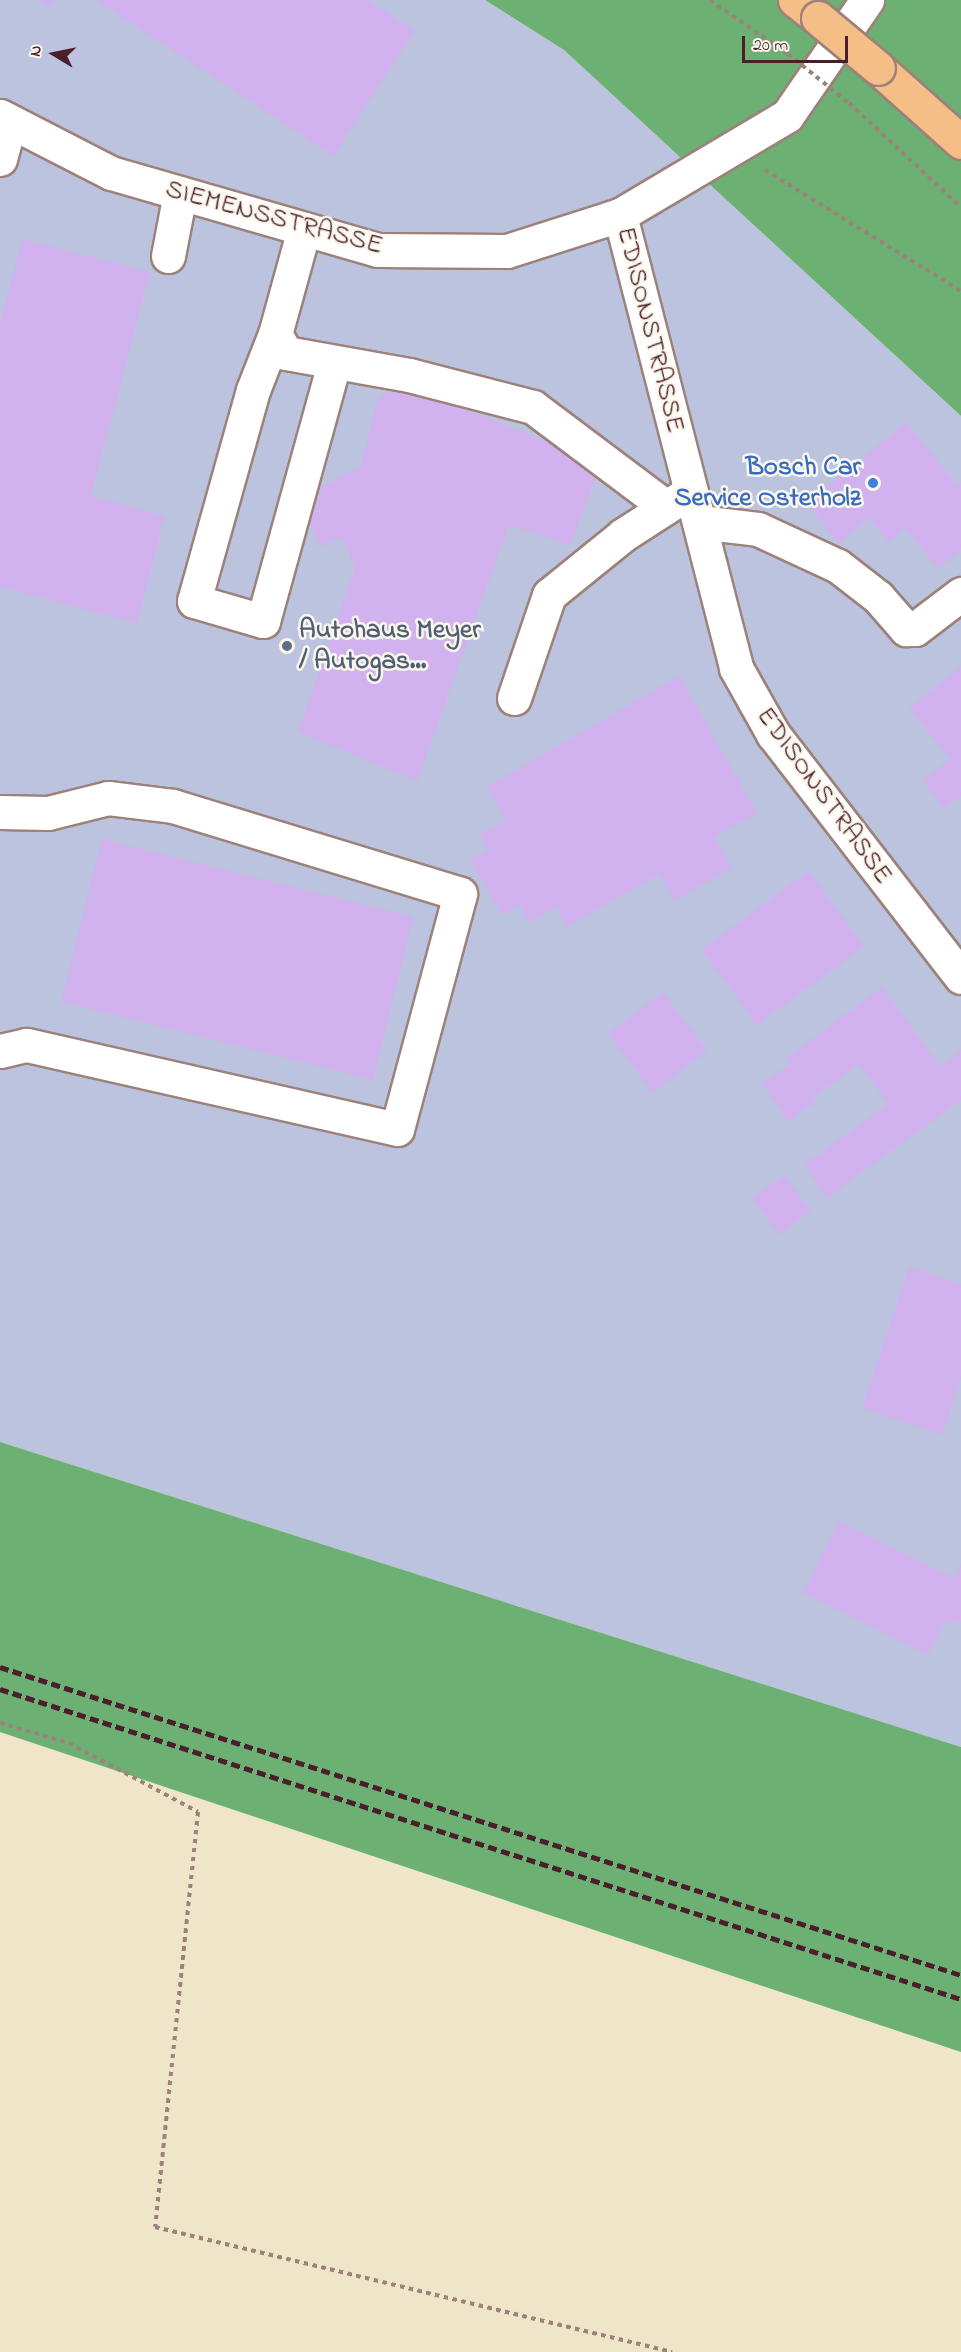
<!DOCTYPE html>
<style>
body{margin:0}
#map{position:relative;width:961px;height:2352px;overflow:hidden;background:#efe5c9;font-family:"Indie Flower",sans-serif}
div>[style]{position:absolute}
.industrial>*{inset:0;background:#bbc3de}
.forest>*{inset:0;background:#6cb074}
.building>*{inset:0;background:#d1b2ef;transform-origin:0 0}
.path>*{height:4px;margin-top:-2px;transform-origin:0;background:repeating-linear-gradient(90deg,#9c827a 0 4.5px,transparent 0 9px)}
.roads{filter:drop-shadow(2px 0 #9c827a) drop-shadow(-2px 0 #9c827a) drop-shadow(0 2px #9c827a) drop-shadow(0 -2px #9c827a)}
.minor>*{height:33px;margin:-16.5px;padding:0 16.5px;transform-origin:16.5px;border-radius:16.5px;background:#fff}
.major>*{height:33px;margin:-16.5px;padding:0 16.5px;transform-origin:16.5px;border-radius:16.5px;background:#f6be87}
.rail>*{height:4.5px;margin-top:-2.25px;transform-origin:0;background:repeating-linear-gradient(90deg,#4a1f2b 0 9px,transparent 0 13.5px)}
.path-bridge>*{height:4px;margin-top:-2px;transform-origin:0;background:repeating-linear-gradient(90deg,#9c827a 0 4.5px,transparent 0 9px)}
.bridges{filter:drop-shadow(2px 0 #9c827a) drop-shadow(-2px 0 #9c827a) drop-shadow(0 2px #9c827a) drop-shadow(0 -2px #9c827a)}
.major-bridge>*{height:33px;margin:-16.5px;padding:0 16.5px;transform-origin:16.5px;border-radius:16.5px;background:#f6be87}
.dots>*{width:16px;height:16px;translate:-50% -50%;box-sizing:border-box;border:3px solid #fbf7ec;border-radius:50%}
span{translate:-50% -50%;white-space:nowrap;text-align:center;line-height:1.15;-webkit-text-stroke:5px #fbf7ec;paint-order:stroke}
.street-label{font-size:27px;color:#4a1f2b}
.shop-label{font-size:27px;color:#366cbe;font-weight:700}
.right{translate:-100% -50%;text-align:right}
.service-label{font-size:27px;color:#4e5e75;font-weight:700}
.left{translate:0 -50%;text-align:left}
.north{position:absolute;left:24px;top:24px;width:60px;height:60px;-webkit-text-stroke:4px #fbf7ec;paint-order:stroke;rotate:280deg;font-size:16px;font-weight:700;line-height:24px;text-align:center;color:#4a1f2b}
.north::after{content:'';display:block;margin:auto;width:21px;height:27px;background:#4a1f2b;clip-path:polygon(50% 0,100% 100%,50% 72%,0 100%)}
.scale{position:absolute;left:742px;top:36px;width:106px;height:27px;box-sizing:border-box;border:3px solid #4a1f2b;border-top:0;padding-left:8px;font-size:18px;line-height:21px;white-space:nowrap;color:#4a1f2b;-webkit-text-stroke:4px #fbf7ec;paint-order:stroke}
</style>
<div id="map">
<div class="industrial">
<i style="clip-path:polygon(0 0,485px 0,564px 50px,961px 416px,961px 1747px,0 1442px)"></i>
</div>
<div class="forest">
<i style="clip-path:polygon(485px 0,961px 0,961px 416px,564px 50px)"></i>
<i style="clip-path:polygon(0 1442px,961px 1747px,961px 2052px,0 1732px)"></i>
</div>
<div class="building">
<i style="clip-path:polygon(37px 0,54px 0,49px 8px)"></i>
<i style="clip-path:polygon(96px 0,368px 0,415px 31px,333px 156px)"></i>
<i style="clip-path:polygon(22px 239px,150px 272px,91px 496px,165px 516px,137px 623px,0 587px,0 323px)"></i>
<i style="clip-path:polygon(402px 384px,585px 457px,595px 479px,570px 545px,509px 525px,417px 781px,298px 732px,355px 568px,342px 537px,320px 547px,298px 499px,360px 467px,378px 399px)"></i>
<i style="clip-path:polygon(906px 422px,957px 485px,961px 482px,961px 550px,938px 569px,905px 528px,889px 542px,869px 518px,839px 543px,807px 503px)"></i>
<i style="clip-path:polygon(961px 666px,961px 796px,945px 809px,922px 781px,950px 759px,909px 708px)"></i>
<i style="clip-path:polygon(679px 676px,757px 813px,714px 837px,732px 868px,675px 901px,659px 874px,567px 927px,556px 907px,529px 922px,520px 905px,502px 915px,470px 860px,488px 850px,480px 835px,506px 820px,487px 787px)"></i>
<i style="left:102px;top:839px;width:321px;height:168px;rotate:14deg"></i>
<i style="left:809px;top:871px;width:94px;height:133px;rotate:54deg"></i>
<i style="clip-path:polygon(882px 987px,940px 1066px,961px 1050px,961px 1100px,827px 1198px,804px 1165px,888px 1104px,859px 1064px,814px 1097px,802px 1081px,816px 1102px,788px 1122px,762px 1083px,790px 1064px,786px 1058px)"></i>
<i style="left:663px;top:992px;width:74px;height:69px;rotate:53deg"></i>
<i style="left:784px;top:1175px;width:45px;height:40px;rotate:53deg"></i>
<i style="clip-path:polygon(909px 1267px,961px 1284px,961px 1377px,942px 1435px,862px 1408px)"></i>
<i style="clip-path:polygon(839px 1521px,954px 1578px,961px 1565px,961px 1622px,944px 1623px,928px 1655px,803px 1593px)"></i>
</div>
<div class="path">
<i style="left:710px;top:0;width:95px;rotate:34.7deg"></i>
<i style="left:849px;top:103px;width:153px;rotate:42.9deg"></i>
<i style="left:765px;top:170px;width:230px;rotate:31.7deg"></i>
<i style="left:0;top:1723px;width:72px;rotate:16.2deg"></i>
<i style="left:69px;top:1743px;width:146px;rotate:28.1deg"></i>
<i style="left:198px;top:1812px;width:417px;rotate:95.9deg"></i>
<i style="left:155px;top:2227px;width:532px;rotate:13.59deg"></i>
</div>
<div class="roads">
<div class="minor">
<i style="left:0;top:116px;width:125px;rotate:27.2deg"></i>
<i style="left:111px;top:173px;width:278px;rotate:16.1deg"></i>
<i style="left:378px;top:250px;width:129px;rotate:0.4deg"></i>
<i style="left:507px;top:251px;width:119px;rotate:-17.7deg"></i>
<i style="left:620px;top:215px;width:194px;rotate:-30.7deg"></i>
<i style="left:787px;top:116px;width:141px;rotate:-55.4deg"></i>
<i style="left:0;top:159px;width:39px;rotate:-75deg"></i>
<i style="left:620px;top:215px;width:468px;rotate:75.6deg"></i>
<i style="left:736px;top:668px;width:76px;rotate:60.7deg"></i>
<i style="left:773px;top:734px;width:307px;rotate:52.3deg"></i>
<i style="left:304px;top:229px;width:109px;rotate:105.4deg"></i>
<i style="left:275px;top:334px;width:22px;rotate:60deg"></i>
<i style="left:286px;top:353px;width:125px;rotate:10.1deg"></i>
<i style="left:409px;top:375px;width:128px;rotate:14.5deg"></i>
<i style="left:533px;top:407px;width:166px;rotate:36.9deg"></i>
<i style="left:168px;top:256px;width:64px;rotate:-79.2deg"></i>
<i style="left:275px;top:334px;width:60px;rotate:111.4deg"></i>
<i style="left:253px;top:390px;width:219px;rotate:105.6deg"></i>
<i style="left:194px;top:601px;width:72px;rotate:16.2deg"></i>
<i style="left:263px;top:621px;width:268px;rotate:-74.6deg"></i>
<i style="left:699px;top:522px;width:59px;rotate:6.8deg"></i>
<i style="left:758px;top:529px;width:88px;rotate:24.8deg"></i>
<i style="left:838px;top:566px;width:51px;rotate:37.8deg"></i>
<i style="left:878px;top:597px;width:43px;rotate:48.8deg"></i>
<i style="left:906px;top:629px;width:9px"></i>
<i style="left:915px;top:629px;width:58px;rotate:-37.3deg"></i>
<i style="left:514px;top:698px;width:109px;rotate:-71.2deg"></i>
<i style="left:549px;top:595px;width:95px;rotate:-39deg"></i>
<i style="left:623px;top:535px;width:70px;rotate:-32.8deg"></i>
<i style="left:0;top:812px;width:48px;rotate:1.2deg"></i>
<i style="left:48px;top:813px;width:62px;rotate:-14deg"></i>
<i style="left:108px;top:798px;width:65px;rotate:7deg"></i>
<i style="left:173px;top:806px;width:300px;rotate:17deg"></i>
<i style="left:460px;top:894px;width:243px;rotate:105deg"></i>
<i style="left:397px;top:1129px;width:380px;rotate:-167.2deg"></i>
<i style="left:26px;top:1045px;width:27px;rotate:167deg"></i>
</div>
<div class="major">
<i style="left:795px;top:0;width:29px;rotate:38deg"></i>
<i style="left:878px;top:68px;width:111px;rotate:41.7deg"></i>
</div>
</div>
<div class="rail">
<i style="left:0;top:1667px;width:1009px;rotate:17.77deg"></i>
<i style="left:0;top:1689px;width:1010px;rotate:17.88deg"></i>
</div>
<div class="path-bridge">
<i style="left:788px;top:54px;width:78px;rotate:38.8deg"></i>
</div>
<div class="bridges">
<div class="major-bridge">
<i style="left:818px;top:18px;width:78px;rotate:39.8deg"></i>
</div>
</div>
<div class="dots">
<i style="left:873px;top:483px;background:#3f7fe0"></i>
<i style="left:287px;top:646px;background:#5c6f8a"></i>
</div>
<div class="street-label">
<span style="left:274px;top:218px;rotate:15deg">SIEMENSSTRASSE</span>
<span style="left:650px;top:330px;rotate:76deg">EDISONSTRASSE</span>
<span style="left:824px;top:796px;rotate:54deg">EDISONSTRASSE</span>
</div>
<div class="shop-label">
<span class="right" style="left:861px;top:483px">Bosch Car<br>Service Osterholz</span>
</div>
<div class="service-label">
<span class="left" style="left:299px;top:646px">Autohaus Meyer<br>/ Autogas...</span>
</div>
<div class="north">N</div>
<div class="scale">20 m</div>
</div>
